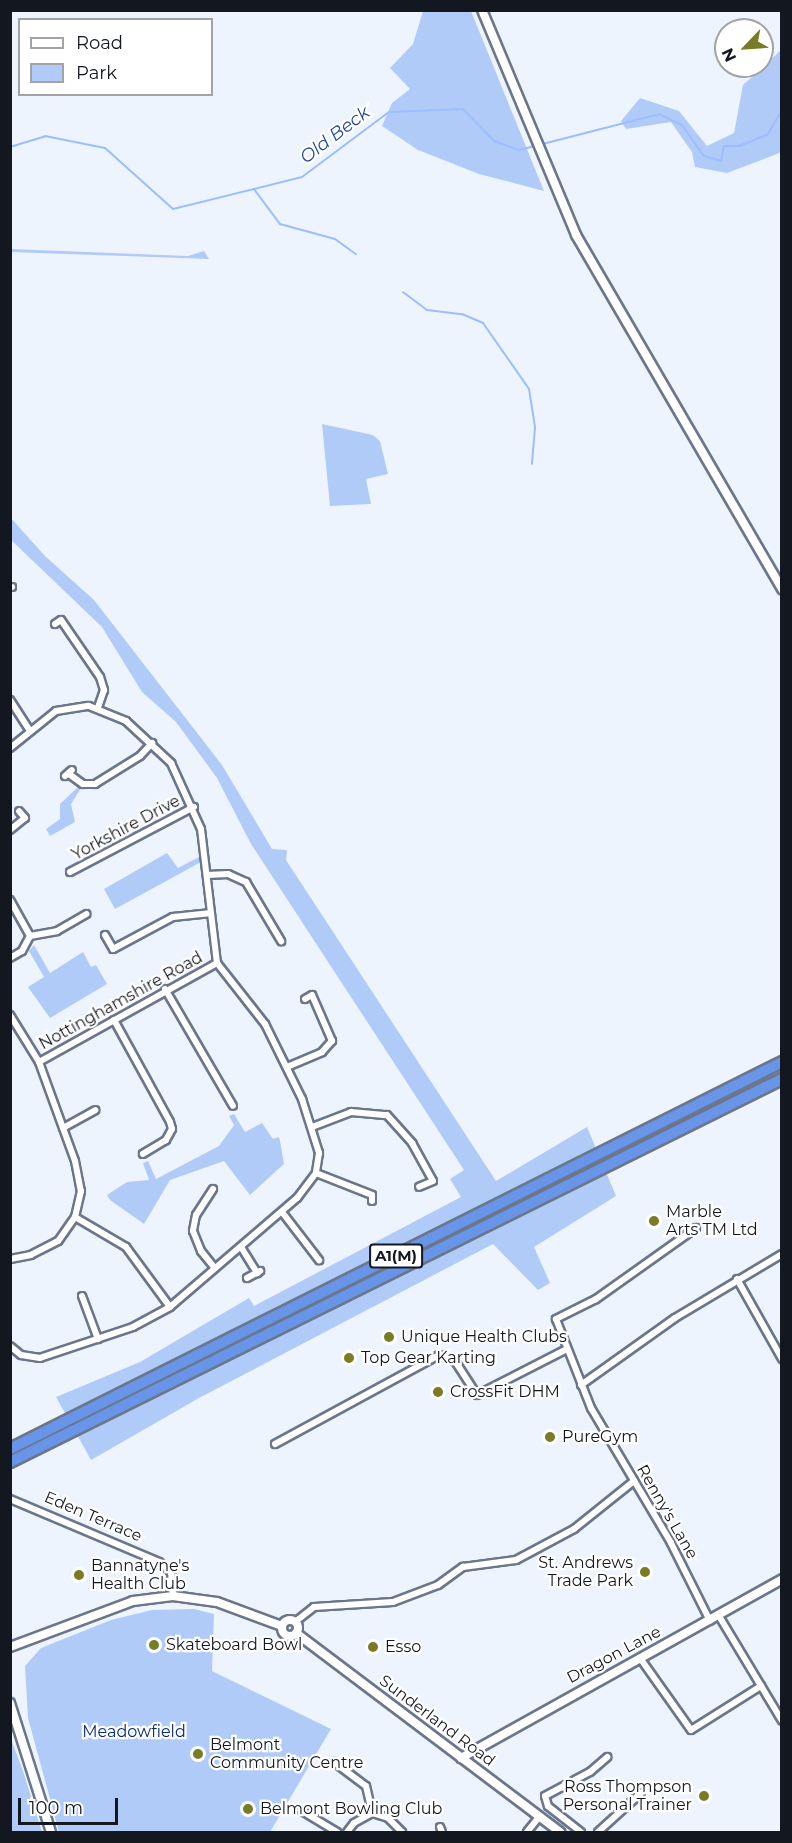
<!DOCTYPE html>
<style>
body{margin:0}
#map{position:relative;width:792px;height:1843px;overflow:hidden;background:#eef4fd;font-family:Montserrat,sans-serif}
div>[style]{position:absolute}
.green>*{inset:0;background:#b1cbf9}
.stream>*{height:2px;margin:-1px;padding:0 1px;transform-origin:1px;border-radius:1px;background:#9cbefe}
.roads{filter:drop-shadow(2px 0 #6b768b) drop-shadow(-2px 0 #6b768b) drop-shadow(0 2px #6b768b) drop-shadow(0 -2px #6b768b)}
.street>*{height:6px;margin:-3px;padding:0 3px;transform-origin:3px;border-radius:3px;background:#fff}
.secondary>*{height:8px;margin:-4px;padding:0 4px;transform-origin:4px;border-radius:4px;background:#fff}
.secondary>.ring{margin:-4px;padding:0;box-sizing:content-box;background:none;border:8px solid #fff;border-radius:50%}
.highway>*{height:10px;margin:-5px;padding:0 5px;transform-origin:5px;border-radius:5px;background:#6995e8}
.dots>*{width:16px;height:16px;translate:-50% -50%;box-sizing:border-box;border:3px solid #fff;border-radius:50%}
span{translate:-50% -50%;white-space:nowrap;text-align:center;line-height:1.15;-webkit-text-stroke:4.5px #fff;paint-order:stroke}
.shield-label span{padding:2px 4px;background:#fff;border:2px solid;border-radius:4px;-webkit-text-stroke-width:0}
.shield-label{font-size:15px;color:#131820;font-weight:700}
.street-label{font-size:16px;color:#131820}
.poi-label{font-size:16px;color:#131820}
.left{translate:0 -50%;text-align:left}
.right{translate:-100% -50%;text-align:right}
.park-label{font-size:16px;color:#092c73}
.water-label{font-size:18px;color:#264b94;font-style:italic}
.frame{position:absolute;inset:0;border:12px solid #131820;pointer-events:none}
.legend{position:absolute;left:18px;top:18px;width:195px;height:78px;box-sizing:border-box;background:#fff;border:2px solid #a1a3a6;margin:0;padding:8px 10px;list-style:none;font-size:18px;color:#131820}
.legend li{display:flex;align-items:center;gap:12px;height:30px}
.legend b{width:30px;border:2px solid #a1a3a6}
.north{position:absolute;left:714px;top:18px;width:60px;height:60px;box-sizing:border-box;background:#fff;border:2px solid #a1a3a6;border-radius:50%;rotate:245deg;font-size:16px;font-weight:700;line-height:24px;text-align:center;color:#131820}
.north::after{content:'';display:block;margin:auto;width:21px;height:27px;background:#777c25;clip-path:polygon(50% 0,100% 100%,50% 72%,0 100%)}
.scale{position:absolute;left:18px;top:1798px;width:100px;height:27px;box-sizing:border-box;border:3px solid #131820;border-top:0;padding-left:8px;font-size:18px;line-height:21px;white-space:nowrap;color:#131820;-webkit-text-stroke:4px #fff;paint-order:stroke}
</style>
<div id="map">
<div class="green">
<i style="clip-path:polygon(423px 11px,471px 11px,544px 191px,479px 174px,418px 150px,382px 126px,392px 103px,410px 89px,390px 68px,413px 44px)"></i>
<i style="clip-path:polygon(781px 50px,782px 151px,777px 154px,727px 173px,695px 167px,692px 152px,671px 122px,626px 129px,621px 121px,640px 98px,679px 111px,707px 146px,734px 133px,743px 85px)"></i>
<i style="clip-path:polygon(11px 249px,188px 256px,204px 251px,209px 259px,11px 252px)"></i>
<i style="clip-path:polygon(322px 424px,373px 435px,380px 441px,388px 474px,366px 479px,371px 504px,330px 506px)"></i>
<i style="clip-path:polygon(10px 517px,45px 556px,94px 600px,222px 765px,272px 849px,287px 850px,286px 860px,496px 1181px,587px 1127px,616px 1196px,534px 1247px,550px 1283px,538px 1290px,493px 1244px,199px 1398px,91px 1460px,56px 1397px,140px 1362px,249px 1298px,254px 1306px,461px 1197px,450px 1179px,464px 1170px,251px 844px,217px 778px,176px 722px,142px 692px,102px 627px,11px 540px)"></i>
<i style="clip-path:polygon(78px 787px,80px 790px,71px 804px,75px 822px,50px 836px,46px 829px,60px 819px,60px 804px)"></i>
<i style="clip-path:polygon(167px 853px,178px 868px,201px 856px,201px 862px,115px 909px,104px 889px)"></i>
<i style="clip-path:polygon(34px 945px,50px 973px,83px 952px,91px 967px,96px 965px,107px 984px,50px 1018px,28px 987px,44px 977px,29px 951px)"></i>
<i style="clip-path:polygon(234px 1114px,245px 1132px,262px 1123px,273px 1139px,279px 1137px,280px 1141px,284px 1164px,250px 1195px,224px 1161px,170px 1180px,144px 1224px,110px 1200px,107px 1195px,127px 1182px,149px 1180px,143px 1163px,148px 1161px,156px 1179px,219px 1146px,234px 1125px,229px 1116px)"></i>
<i style="clip-path:polygon(194px 1609px,214px 1614px,212px 1671px,331px 1729px,270px 1832px,59px 1832px,28px 1718px,25px 1666px,41px 1648px,111px 1620px,152px 1610px)"></i>
<i style="clip-path:polygon(11px 1739px,23px 1771px,42px 1832px,11px 1832px)"></i>
</div>
<div class="stream">
<i style="left:10px;top:147px;width:37px;rotate:-17deg"></i>
<i style="left:45px;top:136px;width:61px;rotate:11.3deg"></i>
<i style="left:105px;top:148px;width:91px;rotate:41.9deg"></i>
<i style="left:173px;top:209px;width:133px;rotate:-13.9deg"></i>
<i style="left:302px;top:177px;width:109px;rotate:-36.8deg"></i>
<i style="left:389px;top:112px;width:74px;rotate:-2.3deg"></i>
<i style="left:463px;top:109px;width:45px;rotate:45.9deg"></i>
<i style="left:494px;top:141px;width:27px;rotate:20deg"></i>
<i style="left:519px;top:150px;width:145px;rotate:-14.4deg"></i>
<i style="left:659px;top:114px;width:25px;rotate:26deg"></i>
<i style="left:682px;top:125px;width:38px;rotate:55deg"></i>
<i style="left:704px;top:156px;width:18px;rotate:16deg"></i>
<i style="left:721px;top:161px;width:15px;rotate:-79deg"></i>
<i style="left:724px;top:146px;width:15px"></i>
<i style="left:739px;top:146px;width:31px;rotate:-22deg"></i>
<i style="left:768px;top:134px;width:28px;rotate:-60deg"></i>
<i style="left:254px;top:189px;width:44px;rotate:53.4deg"></i>
<i style="left:280px;top:224px;width:57px;rotate:15.3deg"></i>
<i style="left:335px;top:239px;width:26px;rotate:36deg"></i>
<i style="left:403px;top:292px;width:30px;rotate:37deg"></i>
<i style="left:427px;top:310px;width:35px;rotate:7deg"></i>
<i style="left:462px;top:314px;width:23px;rotate:23deg"></i>
<i style="left:483px;top:323px;width:80px;rotate:55.1deg"></i>
<i style="left:529px;top:389px;width:39px;rotate:81deg"></i>
<i style="left:535px;top:428px;width:36px;rotate:95deg"></i>
</div>
<div class="roads">
<div class="street">
<i style="left:10px;top:587px;width:2px"></i>
<i style="left:55px;top:624px;width:7px;rotate:-34deg"></i>
<i style="left:61px;top:620px;width:69px;rotate:55.6deg"></i>
<i style="left:100px;top:677px;width:14px;rotate:73deg"></i>
<i style="left:104px;top:690px;width:18px;rotate:109deg"></i>
<i style="left:10px;top:700px;width:37px;rotate:57deg"></i>
<i style="left:10px;top:748px;width:59px;rotate:-38.8deg"></i>
<i style="left:56px;top:711px;width:33px;rotate:-9deg"></i>
<i style="left:89px;top:706px;width:40px;rotate:22deg"></i>
<i style="left:126px;top:721px;width:62px;rotate:43deg"></i>
<i style="left:171px;top:763px;width:72px;rotate:65.6deg"></i>
<i style="left:201px;top:829px;width:135px;rotate:83.2deg"></i>
<i style="left:217px;top:963px;width:78px;rotate:51.8deg"></i>
<i style="left:265px;top:1024px;width:84px;rotate:63.7deg"></i>
<i style="left:302px;top:1099px;width:57px;rotate:72.5deg"></i>
<i style="left:319px;top:1153px;width:20px;rotate:99deg"></i>
<i style="left:316px;top:1173px;width:31px;rotate:127deg"></i>
<i style="left:297px;top:1198px;width:167px;rotate:139.4deg"></i>
<i style="left:170px;top:1307px;width:42px;rotate:151.6deg"></i>
<i style="left:133px;top:1327px;width:98px;rotate:161.6deg"></i>
<i style="left:40px;top:1358px;width:19px;rotate:-171deg"></i>
<i style="left:21px;top:1355px;width:14px;rotate:-141deg"></i>
<i style="left:69px;top:774px;width:17px;rotate:36deg"></i>
<i style="left:83px;top:784px;width:12px"></i>
<i style="left:95px;top:784px;width:53px;rotate:-31.9deg"></i>
<i style="left:140px;top:756px;width:18px;rotate:-47deg"></i>
<i style="left:65px;top:776px;width:9px;rotate:-41deg"></i>
<i style="left:10px;top:830px;width:19px;rotate:-39deg"></i>
<i style="left:25px;top:818px;width:9px;rotate:-131deg"></i>
<i style="left:70px;top:872px;width:140px;rotate:-27.7deg"></i>
<i style="left:207px;top:875px;width:21px;rotate:-3deg"></i>
<i style="left:228px;top:874px;width:20px;rotate:24deg"></i>
<i style="left:246px;top:882px;width:69px;rotate:59.3deg"></i>
<i style="left:10px;top:900px;width:41px;rotate:60.9deg"></i>
<i style="left:30px;top:936px;width:17px;rotate:118deg"></i>
<i style="left:22px;top:951px;width:14px;rotate:150deg"></i>
<i style="left:105px;top:935px;width:16px;rotate:60deg"></i>
<i style="left:113px;top:949px;width:68px;rotate:-28.1deg"></i>
<i style="left:173px;top:917px;width:36px;rotate:-6deg"></i>
<i style="left:30px;top:936px;width:27px;rotate:-10deg"></i>
<i style="left:57px;top:931px;width:34px;rotate:-30deg"></i>
<i style="left:165px;top:989px;width:135px;rotate:59.8deg"></i>
<i style="left:10px;top:1015px;width:55px;rotate:58.3deg"></i>
<i style="left:39px;top:1062px;width:105px;rotate:70deg"></i>
<i style="left:75px;top:1161px;width:31px;rotate:79deg"></i>
<i style="left:81px;top:1191px;width:27px;rotate:103deg"></i>
<i style="left:75px;top:1217px;width:29px;rotate:125deg"></i>
<i style="left:58px;top:1241px;width:30px;rotate:153deg"></i>
<i style="left:31px;top:1255px;width:21px;rotate:169deg"></i>
<i style="left:114px;top:1020px;width:116px;rotate:61.2deg"></i>
<i style="left:170px;top:1122px;width:7px;rotate:74deg"></i>
<i style="left:172px;top:1129px;width:13px;rotate:119deg"></i>
<i style="left:166px;top:1140px;width:27px;rotate:149deg"></i>
<i style="left:39px;top:1062px;width:204px;rotate:-29.1deg"></i>
<i style="left:287px;top:1067px;width:38px;rotate:-23deg"></i>
<i style="left:322px;top:1052px;width:15px;rotate:-48deg"></i>
<i style="left:332px;top:1041px;width:50px;rotate:-113.5deg"></i>
<i style="left:312px;top:995px;width:8px;rotate:150deg"></i>
<i style="left:312px;top:1127px;width:42px;rotate:-21deg"></i>
<i style="left:351px;top:1112px;width:36px;rotate:5deg"></i>
<i style="left:387px;top:1115px;width:38px;rotate:48deg"></i>
<i style="left:412px;top:1143px;width:43px;rotate:61.1deg"></i>
<i style="left:433px;top:1181px;width:15px;rotate:157deg"></i>
<i style="left:63px;top:1128px;width:37px;rotate:-29deg"></i>
<i style="left:316px;top:1173px;width:60px;rotate:21.4deg"></i>
<i style="left:372px;top:1195px;width:6px;rotate:90deg"></i>
<i style="left:213px;top:1189px;width:31px;rotate:123deg"></i>
<i style="left:196px;top:1215px;width:16px;rotate:101deg"></i>
<i style="left:193px;top:1231px;width:22px;rotate:68deg"></i>
<i style="left:201px;top:1251px;width:22px;rotate:51deg"></i>
<i style="left:282px;top:1212px;width:61px;rotate:52.4deg"></i>
<i style="left:75px;top:1217px;width:59px;rotate:30.5deg"></i>
<i style="left:126px;top:1247px;width:74px;rotate:53.7deg"></i>
<i style="left:696px;top:1228px;width:123px;rotate:144.6deg"></i>
<i style="left:596px;top:1299px;width:45px;rotate:153.4deg"></i>
<i style="left:556px;top:1319px;width:96px;rotate:68.5deg"></i>
<i style="left:591px;top:1408px;width:157px;rotate:59.3deg"></i>
<i style="left:671px;top:1543px;width:87px;rotate:63.4deg"></i>
<i style="left:241px;top:1247px;width:31px;rotate:58deg"></i>
<i style="left:247px;top:1278px;width:15px;rotate:-28deg"></i>
<i style="left:737px;top:1279px;width:92px;rotate:60.6deg"></i>
<i style="left:82px;top:1296px;width:46px;rotate:69.6deg"></i>
<i style="left:581px;top:1385px;width:115px;rotate:-35.5deg"></i>
<i style="left:675px;top:1318px;width:125px;rotate:-30.9deg"></i>
<i style="left:275px;top:1444px;width:187px;rotate:-28.5deg"></i>
<i style="left:439px;top:1355px;width:17px;rotate:21deg"></i>
<i style="left:455px;top:1361px;width:40px;rotate:57.1deg"></i>
<i style="left:477px;top:1395px;width:101px;rotate:-27.1deg"></i>
<i style="left:10px;top:1499px;width:162px;rotate:22.9deg"></i>
<i style="left:159px;top:1562px;width:16px;rotate:40deg"></i>
<i style="left:171px;top:1572px;width:24px;rotate:85deg"></i>
<i style="left:719px;top:1616px;width:122px;rotate:59deg"></i>
<i style="left:295px;top:1622px;width:24px;rotate:-38deg"></i>
<i style="left:314px;top:1607px;width:79px;rotate:-3.6deg"></i>
<i style="left:393px;top:1602px;width:48px;rotate:-20.7deg"></i>
<i style="left:438px;top:1585px;width:31px;rotate:-36deg"></i>
<i style="left:463px;top:1567px;width:53px;rotate:-7.5deg"></i>
<i style="left:516px;top:1560px;width:66px;rotate:-28.1deg"></i>
<i style="left:574px;top:1529px;width:77px;rotate:-38.7deg"></i>
<i style="left:640px;top:1658px;width:88px;rotate:54.7deg"></i>
<i style="left:691px;top:1730px;width:83px;rotate:-32.2deg"></i>
<i style="left:334px;top:1762px;width:40px;rotate:37deg"></i>
<i style="left:366px;top:1786px;width:28px;rotate:77deg"></i>
<i style="left:302px;top:1811px;width:41px;rotate:31deg"></i>
<i style="left:440px;top:1827px;width:5px;rotate:68deg"></i>
<i style="left:347px;top:1832px;width:11px;rotate:-52deg"></i>
<i style="left:354px;top:1823px;width:21px;rotate:-29deg"></i>
<i style="left:372px;top:1813px;width:17px;rotate:17deg"></i>
<i style="left:388px;top:1818px;width:20px;rotate:45deg"></i>
<i style="left:527px;top:1832px;width:19px;rotate:-51deg"></i>
<i style="left:581px;top:1832px;width:42px;rotate:-141.8deg"></i>
<i style="left:548px;top:1806px;width:10px;rotate:-107deg"></i>
<i style="left:545px;top:1796px;width:51px;rotate:-28.1deg"></i>
<i style="left:590px;top:1772px;width:23px;rotate:-41deg"></i>
<i style="left:598px;top:1832px;width:58px;rotate:-42.2deg"></i>
</div>
<div class="secondary">
<i style="left:482px;top:10px;width:244px;rotate:67.3deg"></i>
<i style="left:576px;top:235px;width:410px;rotate:59.8deg"></i>
<i class="ring" style="left:282px;top:1620px;width:8px;height:8px"></i>
<i style="left:296px;top:1633px;width:331px;rotate:37deg"></i>
<i style="left:10px;top:1647px;width:131px;rotate:-20.5deg"></i>
<i style="left:133px;top:1601px;width:40px;rotate:-7.1deg"></i>
<i style="left:173px;top:1596px;width:44px;rotate:7.8deg"></i>
<i style="left:217px;top:1602px;width:69px;rotate:20.3deg"></i>
<i style="left:10px;top:1703px;width:135px;rotate:72.4deg"></i>
<i style="left:461px;top:1758px;width:368px;rotate:-29.1deg"></i>
</div>
<div class="highway">
<i style="left:10px;top:1449px;width:864px;rotate:-26.62deg"></i>
<i style="left:10px;top:1462px;width:862px;rotate:-26.39deg"></i>
</div>
</div>
<div class="dots">
<i style="left:654px;top:1221px;background:#777c25"></i>
<i style="left:389px;top:1337px;background:#777c25"></i>
<i style="left:349px;top:1358px;background:#777c25"></i>
<i style="left:438px;top:1392px;background:#777c25"></i>
<i style="left:550px;top:1437px;background:#777c25"></i>
<i style="left:645px;top:1572px;background:#777c25"></i>
<i style="left:79px;top:1575px;background:#777c25"></i>
<i style="left:154px;top:1645px;background:#777c25"></i>
<i style="left:373px;top:1647px;background:#777c25"></i>
<i style="left:198px;top:1754px;background:#777c25"></i>
<i style="left:704px;top:1796px;background:#777c25"></i>
<i style="left:248px;top:1809px;background:#777c25"></i>
</div>
<div class="shield-label">
<span style="left:396px;top:1256px">A1(M)</span>
</div>
<div class="street-label">
<span style="left:126px;top:828px;rotate:-28deg">Yorkshire Drive</span>
<span style="left:121px;top:1001px;rotate:-29deg">Nottinghamshire Road</span>
<span style="left:667px;top:1512px;rotate:60deg">Renny's Lane</span>
<span style="left:93px;top:1517px;rotate:23deg">Eden Terrace</span>
<span style="left:614px;top:1655px;rotate:-28deg">Dragon Lane</span>
<span style="left:437px;top:1721px;rotate:37deg">Sunderland Road</span>
</div>
<div class="poi-label">
<span class="left" style="left:666px;top:1221px">Marble<br>Arts TM Ltd</span>
<span class="left" style="left:401px;top:1337px">Unique Health Clubs</span>
<span class="left" style="left:361px;top:1358px">Top Gear Karting</span>
<span class="left" style="left:450px;top:1392px">CrossFit DHM</span>
<span class="left" style="left:562px;top:1437px">PureGym</span>
<span class="right" style="left:633px;top:1572px">St. Andrews<br>Trade Park</span>
<span class="left" style="left:91px;top:1575px">Bannatyne's<br>Health Club</span>
<span class="left" style="left:166px;top:1645px">Skateboard Bowl</span>
<span class="left" style="left:385px;top:1647px">Esso</span>
<span class="left" style="left:210px;top:1754px">Belmont<br>Community Centre</span>
<span class="right" style="left:692px;top:1796px">Ross Thompson<br>Personal Trainer</span>
<span class="left" style="left:260px;top:1809px">Belmont Bowling Club</span>
</div>
<div class="park-label">
<span style="left:134px;top:1732px">Meadowfield</span>
</div>
<div class="water-label">
<span style="left:335px;top:135px;rotate:-37deg">Old Beck</span>
</div>
<div class="frame"></div>
<ul class="legend">
<li><b style="height:8px;background:#fff"></b>Road</li>
<li><b style="height:16px;background:#b1cbf9"></b>Park</li>
</ul>
<div class="north">N</div>
<div class="scale">100 m</div>
</div>
